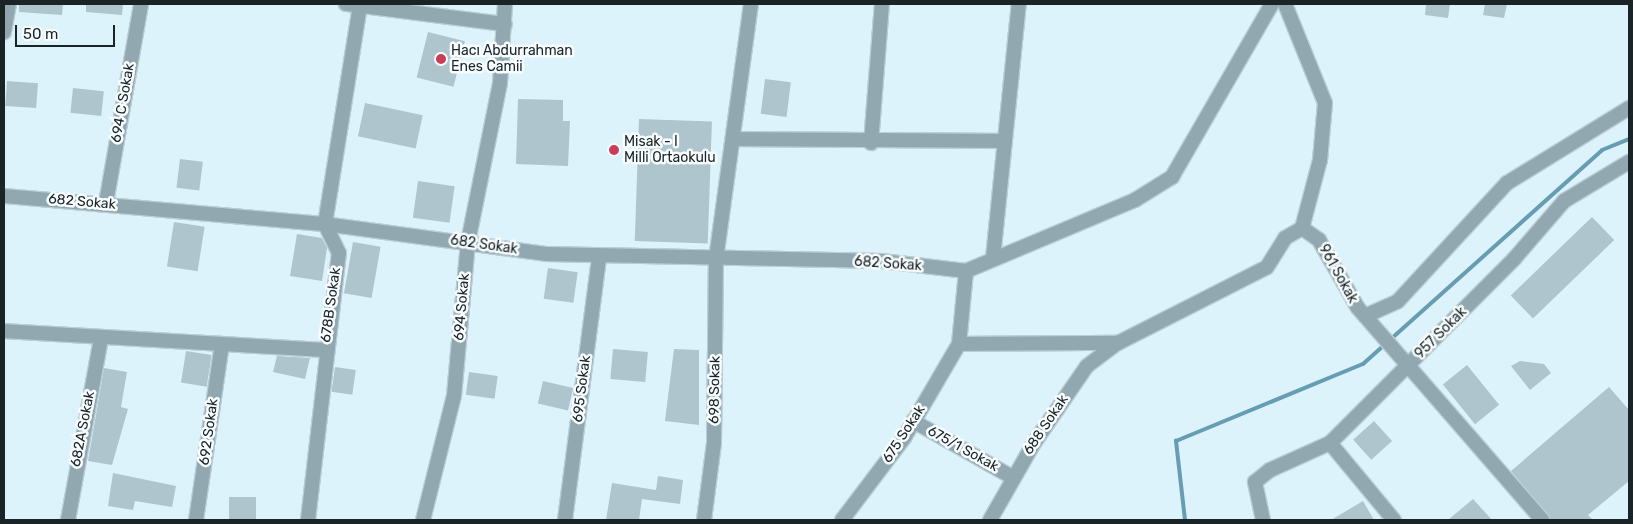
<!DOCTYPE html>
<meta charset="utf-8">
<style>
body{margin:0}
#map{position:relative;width:1633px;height:524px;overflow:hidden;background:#dcf3fc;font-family:Rubik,sans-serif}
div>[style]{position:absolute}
.stream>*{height:4px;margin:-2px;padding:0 2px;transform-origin:2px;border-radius:2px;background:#679db2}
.building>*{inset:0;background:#afc5ce;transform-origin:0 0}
.roads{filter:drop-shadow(1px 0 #b9ced5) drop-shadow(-1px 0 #b9ced5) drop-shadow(0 1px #b9ced5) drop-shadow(0 -1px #b9ced5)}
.minor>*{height:14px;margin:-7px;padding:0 7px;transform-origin:7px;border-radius:7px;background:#91a8b1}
.dots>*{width:14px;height:14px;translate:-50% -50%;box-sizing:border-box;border:2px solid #f8fdff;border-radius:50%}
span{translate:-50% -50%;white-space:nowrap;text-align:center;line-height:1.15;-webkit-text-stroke:5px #f8fdff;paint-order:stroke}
.poi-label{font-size:14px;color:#1a2326}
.left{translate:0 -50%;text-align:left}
.street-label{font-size:14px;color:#1a2326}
.frame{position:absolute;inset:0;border:5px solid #1a2326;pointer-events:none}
.scale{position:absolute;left:15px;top:25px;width:100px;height:22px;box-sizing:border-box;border:2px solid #1a2326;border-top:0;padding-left:6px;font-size:15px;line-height:18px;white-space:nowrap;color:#1a2326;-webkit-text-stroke:4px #f8fdff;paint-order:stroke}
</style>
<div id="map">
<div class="stream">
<i style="left:1185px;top:520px;width:80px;rotate:-96.5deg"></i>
<i style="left:1176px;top:441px;width:202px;rotate:-22.4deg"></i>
<i style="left:1363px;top:364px;width:321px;rotate:-41.8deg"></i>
<i style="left:1602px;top:150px;width:29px;rotate:-22deg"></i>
</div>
<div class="building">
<i style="clip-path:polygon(19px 4px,63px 4px,62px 15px,19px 12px)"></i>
<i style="clip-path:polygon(86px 4px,123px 4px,122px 15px,86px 12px)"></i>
<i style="clip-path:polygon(1426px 4px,1450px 4px,1448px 18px,1425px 15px)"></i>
<i style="clip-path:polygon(1485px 4px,1507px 4px,1504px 18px,1483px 15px)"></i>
<i style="left:428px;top:32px;width:38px;height:47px;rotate:14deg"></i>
<i style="left:765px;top:79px;width:26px;height:35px;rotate:7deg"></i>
<i style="left:7px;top:81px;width:31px;height:25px;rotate:4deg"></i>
<i style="left:73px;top:88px;width:31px;height:25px;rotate:6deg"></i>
<i style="clip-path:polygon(518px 99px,563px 100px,563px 121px,570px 121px,568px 166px,516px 164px)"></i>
<i style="left:365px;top:103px;width:59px;height:34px;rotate:12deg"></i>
<i style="left:639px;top:119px;width:73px;height:122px;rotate:2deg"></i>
<i style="left:180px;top:159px;width:23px;height:29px;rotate:7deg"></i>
<i style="left:418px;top:181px;width:37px;height:37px;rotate:8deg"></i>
<i style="left:1592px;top:217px;width:32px;height:113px;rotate:46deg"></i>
<i style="left:174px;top:222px;width:31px;height:45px;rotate:9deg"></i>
<i style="clip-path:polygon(297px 234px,322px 238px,327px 248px,322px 281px,290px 276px)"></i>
<i style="left:353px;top:242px;width:28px;height:52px;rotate:10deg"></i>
<i style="left:548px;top:268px;width:30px;height:31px;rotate:8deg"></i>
<i style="left:613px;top:349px;width:35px;height:30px;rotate:5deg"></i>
<i style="clip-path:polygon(674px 349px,699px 350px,699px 425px,665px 421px)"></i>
<i style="left:186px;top:351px;width:26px;height:32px;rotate:9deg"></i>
<i style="clip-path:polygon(277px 356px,310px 358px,305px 379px,273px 372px)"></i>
<i style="clip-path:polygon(1520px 361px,1544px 364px,1551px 373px,1530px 390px,1511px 366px)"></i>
<i style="left:1467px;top:365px;width:51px;height:31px;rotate:51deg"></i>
<i style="left:335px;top:367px;width:21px;height:25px;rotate:8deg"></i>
<i style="clip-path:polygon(104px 368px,127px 372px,121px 407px,128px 409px,112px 465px,88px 461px)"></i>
<i style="left:469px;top:372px;width:29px;height:23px;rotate:8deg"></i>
<i style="left:543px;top:381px;width:31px;height:23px;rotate:13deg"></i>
<i style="clip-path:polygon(1609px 387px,1629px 410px,1629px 481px,1588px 515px,1593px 520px,1551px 520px,1511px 471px)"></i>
<i style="left:1374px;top:421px;width:27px;height:28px;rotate:48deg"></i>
<i style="clip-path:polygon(113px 473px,176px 486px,172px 507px,135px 501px,133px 510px,108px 506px)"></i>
<i style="clip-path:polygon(658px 476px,683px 480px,680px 504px,642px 499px,639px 520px,606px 520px,612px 483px,656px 490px)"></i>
<i style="left:229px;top:497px;width:27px;height:23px"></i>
<i style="clip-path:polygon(1473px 499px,1492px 520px,1448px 520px)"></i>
<i style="clip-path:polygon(1363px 501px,1374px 520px,1331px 520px)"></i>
</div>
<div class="roads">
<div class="minor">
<i style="left:346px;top:4px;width:160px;rotate:7.2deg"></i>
<i style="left:1285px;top:4px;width:107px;rotate:68deg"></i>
<i style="left:1325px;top:103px;width:57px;rotate:95deg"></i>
<i style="left:1320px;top:160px;width:70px;rotate:104.8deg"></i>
<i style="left:4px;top:32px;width:28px;rotate:-80deg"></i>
<i style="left:733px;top:139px;width:272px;rotate:0.4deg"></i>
<i style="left:871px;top:143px;width:139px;rotate:-85.5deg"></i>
<i style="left:4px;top:196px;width:322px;rotate:5deg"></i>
<i style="left:325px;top:224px;width:223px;rotate:7.7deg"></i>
<i style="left:546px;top:254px;width:336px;rotate:1.2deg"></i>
<i style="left:882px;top:261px;width:85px;rotate:6.8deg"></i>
<i style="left:106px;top:203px;width:202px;rotate:-80deg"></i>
<i style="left:993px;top:258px;width:255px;rotate:-84.2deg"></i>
<i style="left:966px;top:271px;width:183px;rotate:-22.8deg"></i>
<i style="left:1135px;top:200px;width:44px;rotate:-31.9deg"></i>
<i style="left:1172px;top:177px;width:200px;rotate:-60deg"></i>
<i style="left:1365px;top:316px;width:36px;rotate:-24deg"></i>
<i style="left:1398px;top:301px;width:161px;rotate:-47.3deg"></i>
<i style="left:1507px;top:183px;width:143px;rotate:-31.6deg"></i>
<i style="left:4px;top:331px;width:322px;rotate:3.4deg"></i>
<i style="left:959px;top:344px;width:159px;rotate:-0.4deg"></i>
<i style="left:1118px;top:343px;width:167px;rotate:-27deg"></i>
<i style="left:1267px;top:267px;width:34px;rotate:-58deg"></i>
<i style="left:1285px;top:238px;width:20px;rotate:-30deg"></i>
<i style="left:1302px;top:228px;width:21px;rotate:35deg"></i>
<i style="left:1319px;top:240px;width:78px;rotate:60.2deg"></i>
<i style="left:1358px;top:308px;width:281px;rotate:49deg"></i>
<i style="left:913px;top:421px;width:114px;rotate:29.5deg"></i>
<i style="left:1330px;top:443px;width:100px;rotate:50.3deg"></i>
<i style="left:68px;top:520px;width:185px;rotate:-79.7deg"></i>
<i style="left:196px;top:520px;width:178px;rotate:-81.6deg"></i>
<i style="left:308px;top:520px;width:269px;rotate:-83.4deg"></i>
<i style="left:339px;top:253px;width:32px;rotate:-116deg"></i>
<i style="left:325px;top:224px;width:222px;rotate:-80.9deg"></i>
<i style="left:423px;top:520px;width:128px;rotate:-76deg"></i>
<i style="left:454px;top:396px;width:155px;rotate:-84.8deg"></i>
<i style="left:468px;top:242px;width:162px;rotate:-78.6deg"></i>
<i style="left:500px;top:83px;width:79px;rotate:-86.4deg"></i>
<i style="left:565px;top:520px;width:264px;rotate:-82.6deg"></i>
<i style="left:704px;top:520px;width:78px;rotate:-82.6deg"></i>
<i style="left:714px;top:443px;width:184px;rotate:-89.4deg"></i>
<i style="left:716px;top:259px;width:257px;rotate:-82.2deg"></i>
<i style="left:842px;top:520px;width:103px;rotate:-52.9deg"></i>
<i style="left:904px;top:438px;width:109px;rotate:-59.7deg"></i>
<i style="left:959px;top:344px;width:73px;rotate:-84.5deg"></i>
<i style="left:990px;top:520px;width:89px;rotate:-60.3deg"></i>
<i style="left:1034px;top:443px;width:93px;rotate:-55.5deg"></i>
<i style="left:1087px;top:366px;width:39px;rotate:-37deg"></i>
<i style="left:1263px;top:520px;width:39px;rotate:-102deg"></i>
<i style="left:1255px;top:482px;width:19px;rotate:-39deg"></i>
<i style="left:1270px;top:470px;width:66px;rotate:-24.2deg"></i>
<i style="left:1330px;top:443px;width:260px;rotate:-45deg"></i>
<i style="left:1514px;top:259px;width:77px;rotate:-49.2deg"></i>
<i style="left:1564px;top:201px;width:76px;rotate:-31deg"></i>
</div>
</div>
<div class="dots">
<i style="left:441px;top:59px;background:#cc3c58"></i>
<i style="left:614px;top:150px;background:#cc3c58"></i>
</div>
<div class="poi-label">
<span class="left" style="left:451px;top:59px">Hacı Abdurrahman<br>Enes Camii</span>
<span class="left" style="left:624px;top:150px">Misak - I<br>Milli Ortaokulu</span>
</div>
<div class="street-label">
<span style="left:123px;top:103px;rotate:-80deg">694 C Sokak</span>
<span style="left:82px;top:202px;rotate:5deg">682 Sokak</span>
<span style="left:484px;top:245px;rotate:8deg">682 Sokak</span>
<span style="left:888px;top:264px;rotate:4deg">682 Sokak</span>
<span style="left:1338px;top:274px;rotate:61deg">961 Sokak</span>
<span style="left:331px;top:305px;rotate:-82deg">678B Sokak</span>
<span style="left:462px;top:307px;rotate:-85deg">694 Sokak</span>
<span style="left:1441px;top:333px;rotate:-45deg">957 Sokak</span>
<span style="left:582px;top:389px;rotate:-83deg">695 Sokak</span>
<span style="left:715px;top:390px;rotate:-89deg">698 Sokak</span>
<span style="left:1046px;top:425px;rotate:-56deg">688 Sokak</span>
<span style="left:83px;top:429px;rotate:-79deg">682A Sokak</span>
<span style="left:209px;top:432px;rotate:-82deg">692 Sokak</span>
<span style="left:904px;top:434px;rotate:-57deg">675 Sokak</span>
<span style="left:963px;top:449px;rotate:29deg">675/1 Sokak</span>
</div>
<div class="frame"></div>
<div class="scale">50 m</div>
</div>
